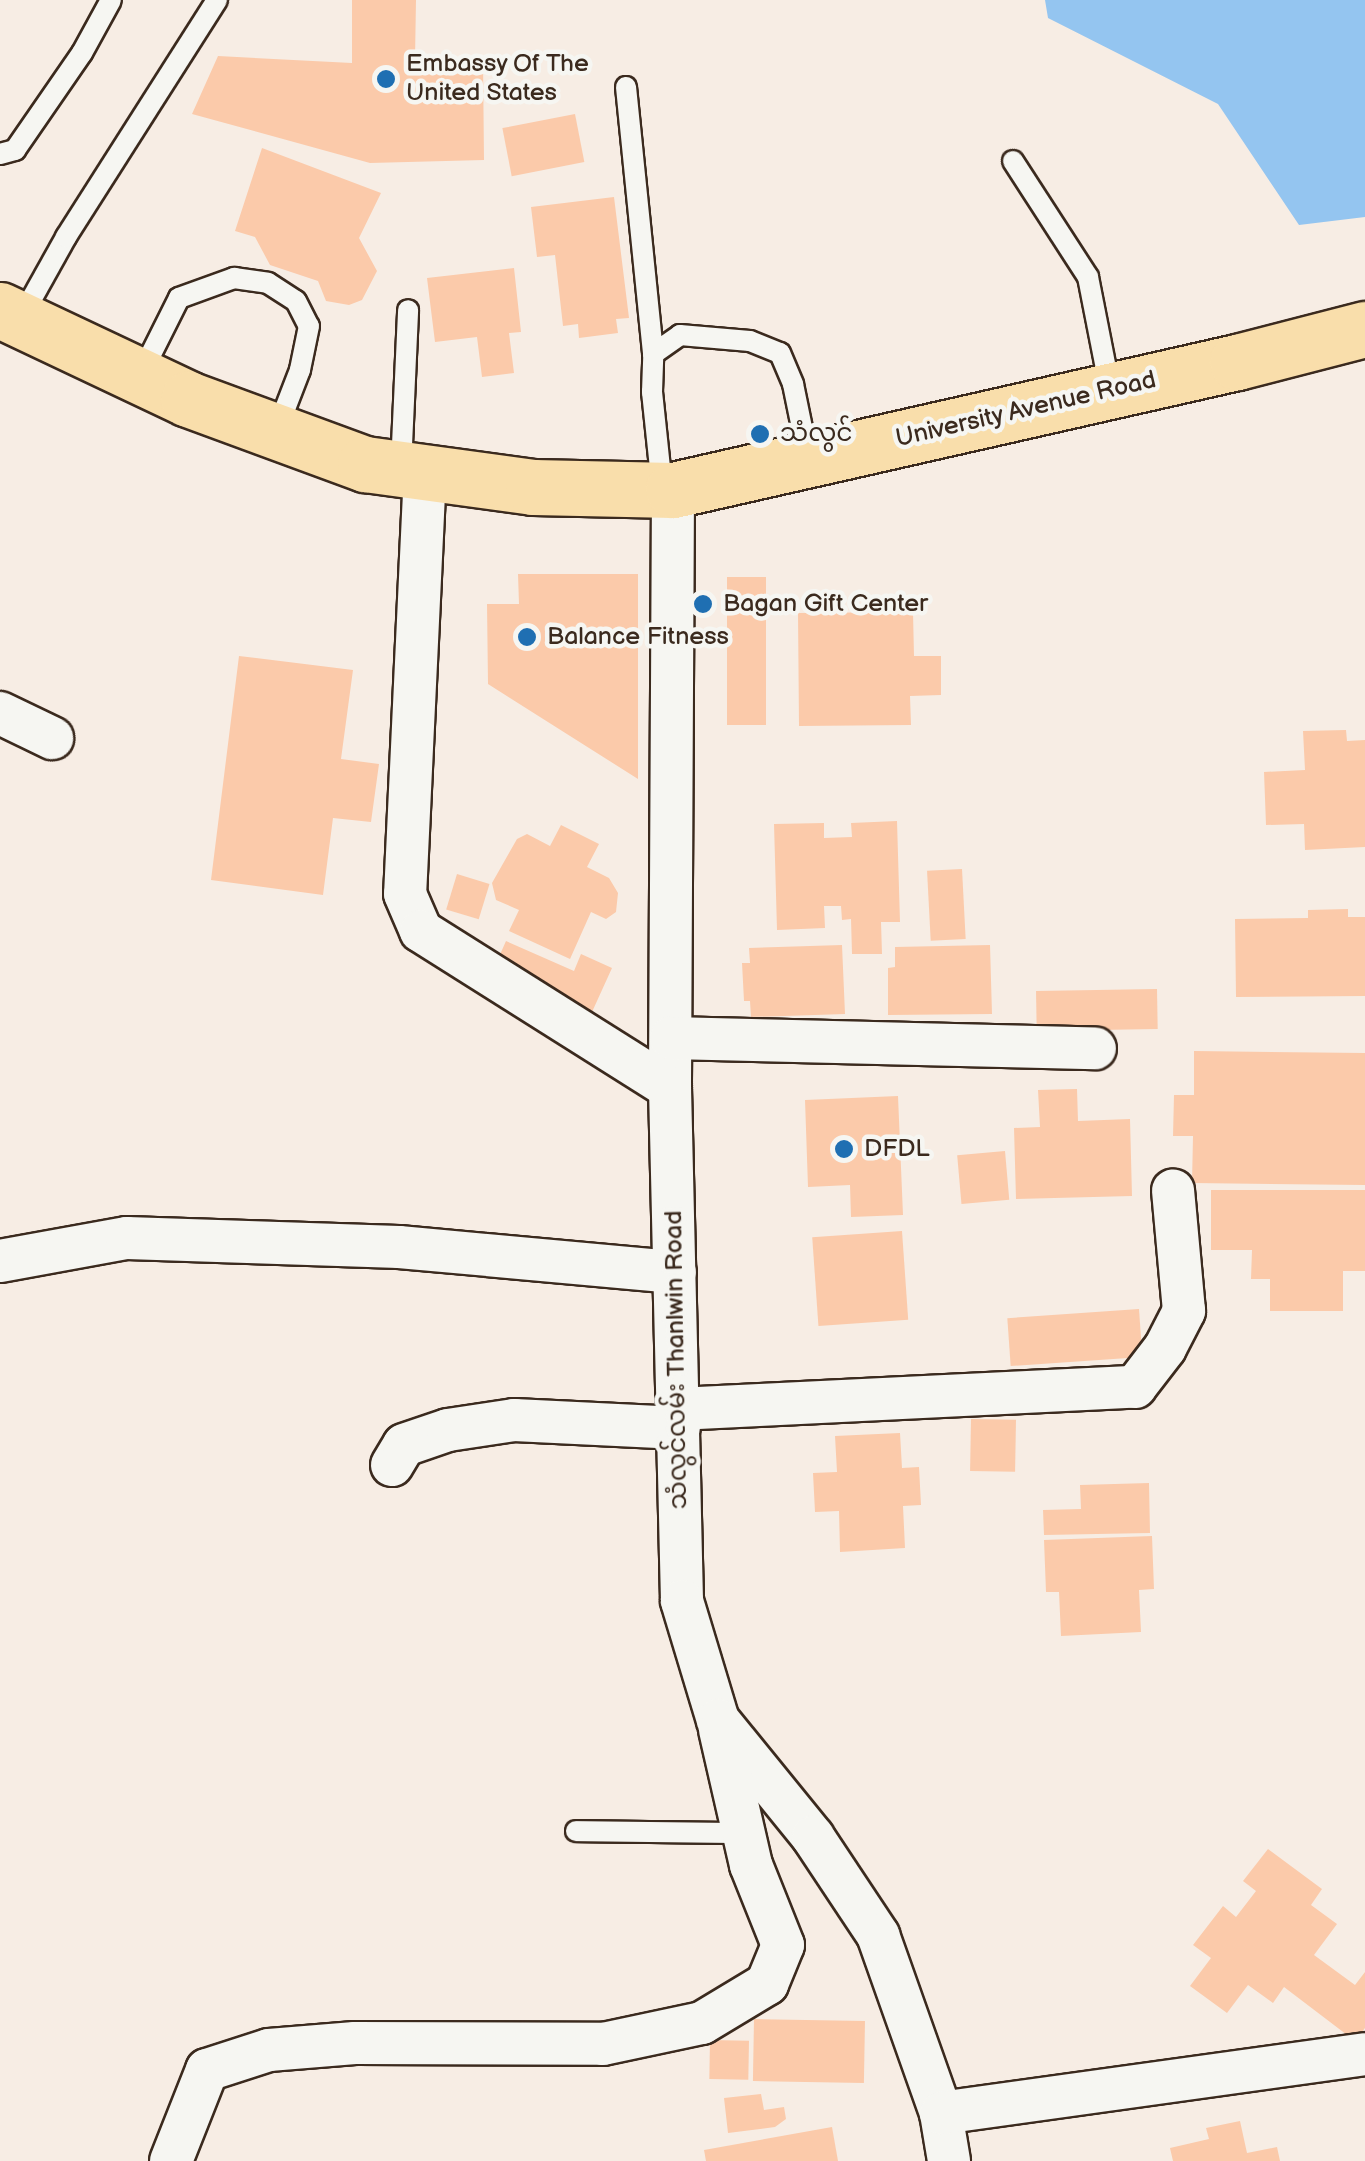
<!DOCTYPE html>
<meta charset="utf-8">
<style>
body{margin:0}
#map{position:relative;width:1365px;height:2161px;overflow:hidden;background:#f7ede4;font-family:"Balsamiq Sans","Noto Sans Myanmar",sans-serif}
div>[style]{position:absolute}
.water>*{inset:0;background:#94c5f0}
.building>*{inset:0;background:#fbcaaa;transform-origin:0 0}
.roads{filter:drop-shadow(2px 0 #3b2a1e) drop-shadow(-2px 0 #3b2a1e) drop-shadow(0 2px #3b2a1e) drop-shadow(0 -2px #3b2a1e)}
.service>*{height:20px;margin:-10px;padding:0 10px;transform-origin:10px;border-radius:10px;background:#f6f6f2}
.minor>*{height:42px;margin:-21px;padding:0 21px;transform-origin:21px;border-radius:21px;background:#f6f6f2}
.primary>*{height:55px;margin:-27.5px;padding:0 27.5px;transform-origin:27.5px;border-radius:27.5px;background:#f9deab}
.dots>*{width:28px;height:28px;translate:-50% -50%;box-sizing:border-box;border:5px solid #f6f6f2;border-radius:50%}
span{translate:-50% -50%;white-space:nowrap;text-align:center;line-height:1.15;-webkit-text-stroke:9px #f6f6f2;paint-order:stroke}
.poi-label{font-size:25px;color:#3b2a1e}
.left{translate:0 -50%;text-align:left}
.street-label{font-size:25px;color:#3b2a1e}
</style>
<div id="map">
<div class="water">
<i style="clip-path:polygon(1045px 0,1365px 0,1365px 217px,1299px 225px,1218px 104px,1048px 18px)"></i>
</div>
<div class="building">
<i style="clip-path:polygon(352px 0,416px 0,415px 59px,483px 62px,484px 160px,370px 163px,192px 114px,218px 56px,352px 63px)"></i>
<i style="left:575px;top:114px;width:49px;height:74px;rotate:79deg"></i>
<i style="clip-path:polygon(262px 148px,381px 193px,359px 238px,377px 271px,362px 300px,349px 305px,326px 301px,318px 281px,270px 265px,255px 237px,235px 231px)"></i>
<i style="clip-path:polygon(614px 197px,629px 318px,616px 319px,618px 333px,579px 338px,578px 324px,563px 326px,555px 255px,537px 257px,531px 207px)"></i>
<i style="clip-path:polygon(514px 268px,521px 332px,509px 333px,514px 373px,482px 377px,477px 337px,435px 342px,427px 278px)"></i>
<i style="clip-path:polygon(518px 574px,638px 574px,638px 779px,488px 684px,487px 604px,519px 604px)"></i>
<i style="left:727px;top:577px;width:39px;height:148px"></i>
<i style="clip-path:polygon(913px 612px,914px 656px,941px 656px,941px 695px,910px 696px,911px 725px,799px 726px,798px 613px)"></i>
<i style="clip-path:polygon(239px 656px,353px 670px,341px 759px,379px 764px,371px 822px,333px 818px,323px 895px,211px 880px)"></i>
<i style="clip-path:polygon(1346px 730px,1347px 741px,1365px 740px,1365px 847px,1305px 850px,1304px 824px,1266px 825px,1264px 772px,1305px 770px,1303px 731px)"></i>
<i style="clip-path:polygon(897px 821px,900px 922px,881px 922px,882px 954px,852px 954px,851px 919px,842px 920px,841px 906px,824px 906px,825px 928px,777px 930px,774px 824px,824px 823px,824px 838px,852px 837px,851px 823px)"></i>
<i style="clip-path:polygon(561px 825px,599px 844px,587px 867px,609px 878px,618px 893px,616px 912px,606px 919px,591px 912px,570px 959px,509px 931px,519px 910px,496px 900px,492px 883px,517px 839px,527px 834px,550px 846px)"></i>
<i style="left:962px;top:869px;width:70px;height:35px;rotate:87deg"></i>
<i style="left:457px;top:874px;width:34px;height:37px;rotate:17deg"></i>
<i style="clip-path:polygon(1348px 909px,1348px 917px,1365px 917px,1365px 996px,1236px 997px,1235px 919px,1308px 918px,1308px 910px)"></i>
<i style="clip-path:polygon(506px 941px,574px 971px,581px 954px,612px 968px,592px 1012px,494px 968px)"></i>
<i style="clip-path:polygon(842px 945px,845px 1014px,751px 1017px,750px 1001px,744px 1001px,742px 963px,750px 963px,749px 948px)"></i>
<i style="clip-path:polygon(990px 945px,992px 1014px,888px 1015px,888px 968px,895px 967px,895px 947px)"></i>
<i style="left:1157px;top:989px;width:40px;height:121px;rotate:89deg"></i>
<i style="clip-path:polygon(1194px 1051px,1365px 1053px,1365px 1185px,1192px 1183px,1193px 1136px,1173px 1136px,1174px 1095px,1194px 1095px)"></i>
<i style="clip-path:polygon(1077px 1089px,1078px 1121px,1130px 1119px,1132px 1196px,1016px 1199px,1014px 1128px,1040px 1127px,1038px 1090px)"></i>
<i style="clip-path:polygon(898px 1096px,903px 1215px,851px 1217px,850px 1185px,808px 1187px,805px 1100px)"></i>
<i style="left:1005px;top:1151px;width:49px;height:48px;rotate:85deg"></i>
<i style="clip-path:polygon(1211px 1190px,1365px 1190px,1365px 1271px,1343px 1271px,1343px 1311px,1270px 1311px,1270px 1279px,1251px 1279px,1252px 1250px,1211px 1250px)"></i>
<i style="left:902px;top:1231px;width:89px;height:90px;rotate:86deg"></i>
<i style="left:1139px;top:1309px;width:48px;height:132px;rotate:86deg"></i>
<i style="left:971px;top:1419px;width:45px;height:52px;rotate:1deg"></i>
<i style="clip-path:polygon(900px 1433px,902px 1468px,919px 1467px,921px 1505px,903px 1506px,905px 1548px,840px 1552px,839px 1511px,815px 1512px,813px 1473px,837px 1472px,835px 1436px)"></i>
<i style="clip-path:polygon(1149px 1483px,1150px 1533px,1044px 1535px,1043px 1510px,1081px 1509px,1080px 1485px)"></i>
<i style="clip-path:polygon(1152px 1536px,1154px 1589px,1139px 1590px,1141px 1632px,1061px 1636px,1059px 1592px,1046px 1592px,1044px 1540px)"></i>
<i style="clip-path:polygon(1268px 1849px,1322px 1889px,1311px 1905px,1337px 1924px,1314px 1955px,1355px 1985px,1365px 1972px,1365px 2028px,1355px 2041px,1284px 1987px,1273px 2003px,1248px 1985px,1227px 2013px,1190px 1986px,1211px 1958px,1193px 1945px,1223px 1906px,1236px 1917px,1256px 1891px,1243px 1881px)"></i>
<i style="left:754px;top:2019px;width:111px;height:62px;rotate:1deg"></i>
<i style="left:710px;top:2040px;width:39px;height:39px;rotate:1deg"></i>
<i style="clip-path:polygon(761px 2094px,764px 2110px,784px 2107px,786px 2119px,775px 2127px,728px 2133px,724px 2098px)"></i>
<i style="clip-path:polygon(1240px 2121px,1247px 2153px,1277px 2147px,1280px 2161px,1173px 2161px,1170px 2148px,1209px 2139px,1206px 2128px)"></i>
<i style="clip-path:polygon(832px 2127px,838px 2161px,706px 2161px,704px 2150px)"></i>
</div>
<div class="roads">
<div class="service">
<i style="left:626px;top:87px;width:268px;rotate:84.2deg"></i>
<i style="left:0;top:154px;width:16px;rotate:-15deg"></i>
<i style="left:15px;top:150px;width:118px;rotate:-55.4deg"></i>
<i style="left:82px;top:53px;width:60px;rotate:-61.3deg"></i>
<i style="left:1013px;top:161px;width:138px;rotate:57.1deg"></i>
<i style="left:1088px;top:277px;width:114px;rotate:78.9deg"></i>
<i style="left:21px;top:318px;width:93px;rotate:-60.9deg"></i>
<i style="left:66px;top:237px;width:281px;rotate:-57.5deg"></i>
<i style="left:141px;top:374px;width:85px;rotate:-63.4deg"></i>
<i style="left:179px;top:298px;width:59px;rotate:-20deg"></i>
<i style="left:234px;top:278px;width:34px;rotate:8deg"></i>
<i style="left:268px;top:283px;width:33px;rotate:33deg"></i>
<i style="left:296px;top:301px;width:28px;rotate:63deg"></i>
<i style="left:309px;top:326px;width:45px;rotate:101.6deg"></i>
<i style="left:300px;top:370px;width:61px;rotate:111.1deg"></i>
<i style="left:401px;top:467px;width:157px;rotate:-87.4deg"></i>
<i style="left:662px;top:487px;width:96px;rotate:-96deg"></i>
<i style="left:652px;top:392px;width:38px;rotate:-88deg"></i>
<i style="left:653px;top:354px;width:33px;rotate:-35deg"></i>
<i style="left:680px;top:335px;width:70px;rotate:4.9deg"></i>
<i style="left:750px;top:341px;width:32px;rotate:22deg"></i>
<i style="left:780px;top:353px;width:34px;rotate:67deg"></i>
<i style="left:793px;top:384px;width:75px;rotate:78.4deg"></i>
<i style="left:576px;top:1831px;width:168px;rotate:0.7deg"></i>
</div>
<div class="minor">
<i style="left:425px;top:472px;width:422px;rotate:92.7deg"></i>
<i style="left:405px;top:894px;width:40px;rotate:66.6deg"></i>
<i style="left:421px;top:931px;width:294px;rotate:32.2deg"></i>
<i style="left:673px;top:490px;width:598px;rotate:90.29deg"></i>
<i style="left:670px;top:1088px;width:513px;rotate:88.66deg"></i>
<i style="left:682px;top:1601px;width:124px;rotate:73.2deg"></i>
<i style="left:718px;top:1720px;width:151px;rotate:50.9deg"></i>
<i style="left:813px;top:1837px;width:118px;rotate:56.4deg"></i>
<i style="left:878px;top:1935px;width:189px;rotate:70.5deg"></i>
<i style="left:941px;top:2113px;width:49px;rotate:80.5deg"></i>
<i style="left:0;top:713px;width:58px;rotate:25.7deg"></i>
<i style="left:671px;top:1038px;width:424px;rotate:1.4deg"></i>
<i style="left:0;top:1261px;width:129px;rotate:-10.3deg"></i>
<i style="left:127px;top:1238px;width:272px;rotate:1.9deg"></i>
<i style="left:399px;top:1247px;width:277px;rotate:5.2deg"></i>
<i style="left:678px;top:1409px;width:458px;rotate:-2.8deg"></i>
<i style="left:1135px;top:1387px;width:49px;rotate:-52.4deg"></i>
<i style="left:1165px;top:1348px;width:42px;rotate:-62.8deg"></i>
<i style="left:1184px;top:1311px;width:121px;rotate:-95.2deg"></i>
<i style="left:392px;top:1465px;width:23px;rotate:-59deg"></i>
<i style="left:404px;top:1445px;width:46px;rotate:-18.8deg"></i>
<i style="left:448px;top:1430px;width:67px;rotate:-8.6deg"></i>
<i style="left:514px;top:1420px;width:165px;rotate:2.8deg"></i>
<i style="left:941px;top:2113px;width:428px;rotate:-7.9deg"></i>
<i style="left:171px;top:2161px;width:98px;rotate:-68.4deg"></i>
<i style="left:207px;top:2070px;width:65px;rotate:-17.9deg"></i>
<i style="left:269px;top:2050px;width:86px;rotate:-4.7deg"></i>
<i style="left:355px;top:2043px;width:248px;rotate:0.2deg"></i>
<i style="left:603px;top:2044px;width:101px;rotate:-12deg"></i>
<i style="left:702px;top:2023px;width:76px;rotate:-31deg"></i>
<i style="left:767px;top:1984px;width:42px;rotate:-67.7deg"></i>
<i style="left:783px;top:1945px;width:86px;rotate:-111.8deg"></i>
<i style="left:751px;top:1865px;width:139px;rotate:-102.9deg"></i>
</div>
<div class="primary">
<i style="left:0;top:310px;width:208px;rotate:25.3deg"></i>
<i style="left:188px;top:399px;width:189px;rotate:20.2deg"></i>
<i style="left:365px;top:464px;width:170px;rotate:7.8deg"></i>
<i style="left:533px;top:487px;width:140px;rotate:1.2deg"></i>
<i style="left:673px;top:490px;width:578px;rotate:-12.79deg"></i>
<i style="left:1237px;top:362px;width:132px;rotate:-14.5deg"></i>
</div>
</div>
<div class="dots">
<i style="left:386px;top:79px;background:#1f6fb2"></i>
<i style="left:760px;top:434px;background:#1f6fb2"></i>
<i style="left:703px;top:604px;background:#1f6fb2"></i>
<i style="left:527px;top:637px;background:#1f6fb2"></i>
<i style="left:844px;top:1149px;background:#1f6fb2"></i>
</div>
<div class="poi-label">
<span class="left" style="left:406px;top:79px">Embassy Of The<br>United States</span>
<span class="left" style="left:780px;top:434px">သံလွင်</span>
<span class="left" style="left:723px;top:604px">Bagan Gift Center</span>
<span class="left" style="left:547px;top:637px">Balance Fitness</span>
<span class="left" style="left:864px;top:1149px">DFDL</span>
</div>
<div class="street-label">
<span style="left:1026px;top:410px;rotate:-13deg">University Avenue Road</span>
<span style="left:677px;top:1360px;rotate:-91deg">သံလွင်လမ်း Thanlwin Road</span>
</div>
</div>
